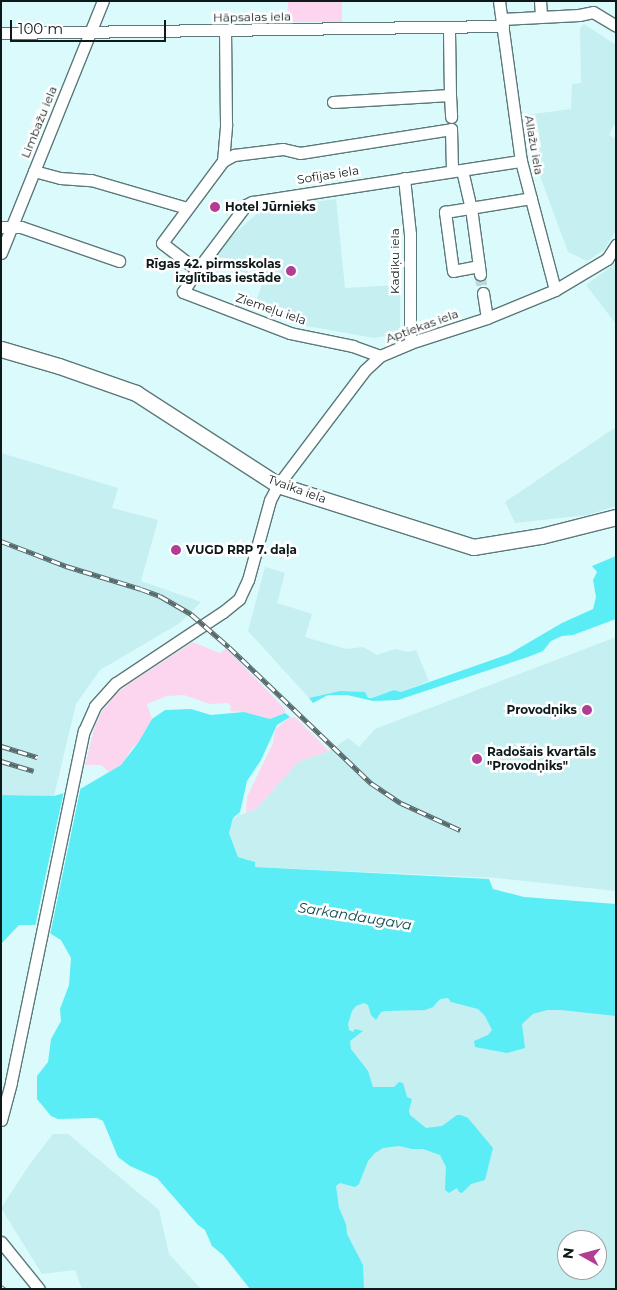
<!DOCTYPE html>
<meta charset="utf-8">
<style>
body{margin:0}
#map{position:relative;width:617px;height:1290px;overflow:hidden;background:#dbfafc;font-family:Montserrat,sans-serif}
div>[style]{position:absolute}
.built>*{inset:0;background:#c5eff1}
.green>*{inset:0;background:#fcd6ee;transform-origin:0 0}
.water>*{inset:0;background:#5aedf5}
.pier>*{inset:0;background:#dbfafc}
.minor-tunnel>*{height:11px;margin-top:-5.5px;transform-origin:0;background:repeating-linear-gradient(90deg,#bcd8da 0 11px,transparent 0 16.5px)}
.roads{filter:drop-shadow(1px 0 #5c7879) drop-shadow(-1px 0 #5c7879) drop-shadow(0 1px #5c7879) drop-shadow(0 -1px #5c7879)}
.minor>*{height:11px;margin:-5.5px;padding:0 5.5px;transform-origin:5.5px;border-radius:5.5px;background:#fff}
.major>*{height:15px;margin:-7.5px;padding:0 7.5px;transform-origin:7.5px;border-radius:7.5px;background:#fff}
.rail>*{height:5px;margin-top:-2.5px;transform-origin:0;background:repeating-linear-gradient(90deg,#fff 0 9px,#57696a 0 18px);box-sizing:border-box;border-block:1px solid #57696a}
.dots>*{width:14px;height:14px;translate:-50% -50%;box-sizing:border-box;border:2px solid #fff;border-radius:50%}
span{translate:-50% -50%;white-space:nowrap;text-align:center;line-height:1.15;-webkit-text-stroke:5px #fff;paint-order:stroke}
.street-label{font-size:12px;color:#0e191a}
.poi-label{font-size:12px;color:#0e191a;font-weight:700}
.left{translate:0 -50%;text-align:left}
.right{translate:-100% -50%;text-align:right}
.water-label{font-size:14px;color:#084c4f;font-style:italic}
.frame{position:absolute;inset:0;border:2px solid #0e191a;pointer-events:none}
.north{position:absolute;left:557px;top:1230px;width:50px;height:50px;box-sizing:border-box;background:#fff;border:1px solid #9fa3a3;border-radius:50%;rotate:277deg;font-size:14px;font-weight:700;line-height:20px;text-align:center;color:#0e191a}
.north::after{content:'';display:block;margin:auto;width:18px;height:22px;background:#b43d94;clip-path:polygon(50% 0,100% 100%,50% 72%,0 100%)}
.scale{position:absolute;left:10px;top:20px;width:156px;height:22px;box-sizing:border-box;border:2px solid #0e191a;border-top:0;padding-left:6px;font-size:15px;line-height:18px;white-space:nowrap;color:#0e191a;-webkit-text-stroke:4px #fff;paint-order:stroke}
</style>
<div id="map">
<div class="built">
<i style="clip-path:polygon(584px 24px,616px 45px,616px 122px,609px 135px,616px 139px,616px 230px,604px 250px,587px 261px,568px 252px,536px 165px,526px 115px,571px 109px,572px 84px,581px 83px,580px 28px)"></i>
<i style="clip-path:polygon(336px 199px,345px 288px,400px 285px,400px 331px,398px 334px,374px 338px,301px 325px,254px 307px,264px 279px,213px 262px,212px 254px,262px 209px)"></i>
<i style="clip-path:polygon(616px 263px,616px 324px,586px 285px)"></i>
<i style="clip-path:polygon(616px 427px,616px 506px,588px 515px,515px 523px,505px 502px)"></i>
<i style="clip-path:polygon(1px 453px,118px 488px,112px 508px,158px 520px,141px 581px,201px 602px,180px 623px,100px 670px,76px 704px,54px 796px,1px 795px)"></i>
<i style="clip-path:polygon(265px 567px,285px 573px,277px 603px,312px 614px,305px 637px,346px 649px,363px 647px,377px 655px,395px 649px,408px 652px,416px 650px,429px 681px,401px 692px,394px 690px,371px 698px,368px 698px,364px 692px,340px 691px,309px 698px,248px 631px)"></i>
<i style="clip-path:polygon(616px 637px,616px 891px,497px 878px,255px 867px,255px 862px,238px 857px,229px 833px,233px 818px,256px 809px,298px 762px,329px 751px,348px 738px,359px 747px,375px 729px)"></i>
<i style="clip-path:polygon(evenodd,371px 991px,616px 1008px,616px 1289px,354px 1289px,327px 1183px,349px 1068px,343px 1006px,371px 991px,567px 1240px,597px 1240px,597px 1270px,567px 1270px,567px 1240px)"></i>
<i style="clip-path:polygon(53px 1134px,68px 1134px,159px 1210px,169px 1254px,201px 1289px,82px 1289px,75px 1270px,42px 1274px,1px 1208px,30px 1164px)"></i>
</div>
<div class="green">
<i style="left:288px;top:1px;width:54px;height:21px"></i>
<i style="clip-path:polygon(193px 642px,220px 653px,226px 648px,285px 709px,285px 713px,270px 719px,261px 717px,244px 712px,230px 711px,231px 706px,228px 703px,210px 704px,184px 695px,167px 696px,147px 704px,152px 719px,138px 743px,133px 747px,121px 765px,109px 772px,101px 765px,85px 765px,95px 726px,102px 711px,114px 696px,127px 685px)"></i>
<i style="clip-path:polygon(290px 717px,296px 718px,329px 751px,298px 762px,256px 809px,246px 813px,247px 797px,273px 743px,275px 729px)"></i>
</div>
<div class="water">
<i style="clip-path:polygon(616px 556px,616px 619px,573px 635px,562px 636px,551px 641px,543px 651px,528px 657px,398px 700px,373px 701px,347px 695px,328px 695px,313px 703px,309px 698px,340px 691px,365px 692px,368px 698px,372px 698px,394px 690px,401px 692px,509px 654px,562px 623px,593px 609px,596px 597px,593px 580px,597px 572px,592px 566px)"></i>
<i style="clip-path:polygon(191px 709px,211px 715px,244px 712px,270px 719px,285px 713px,290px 717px,277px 725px,261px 760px,247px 781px,240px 812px,233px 818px,229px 833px,238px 857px,255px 862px,255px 867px,489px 879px,493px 889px,524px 897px,616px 904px,616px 1016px,561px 1010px,547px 1010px,533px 1014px,522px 1024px,525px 1048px,507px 1053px,475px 1047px,474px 1041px,488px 1035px,492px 1030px,485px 1016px,478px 1009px,451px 1002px,448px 998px,440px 999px,433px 1007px,425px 1010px,385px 1011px,381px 1012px,376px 1020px,371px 1015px,368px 1005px,364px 1003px,356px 1006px,352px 1011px,348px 1024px,349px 1030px,353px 1032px,355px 1029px,363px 1031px,350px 1041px,351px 1049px,368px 1071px,373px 1087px,394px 1087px,399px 1082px,403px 1083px,407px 1097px,412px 1099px,409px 1111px,410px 1115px,426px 1128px,442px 1126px,457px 1115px,461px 1115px,468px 1118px,493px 1148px,485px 1180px,471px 1184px,462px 1193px,459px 1192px,457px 1188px,449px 1193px,445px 1190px,446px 1167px,440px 1155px,423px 1149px,412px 1149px,399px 1146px,383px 1148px,375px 1153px,368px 1161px,359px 1184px,355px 1187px,340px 1183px,336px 1186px,339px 1208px,346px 1224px,347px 1234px,363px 1265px,364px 1289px,250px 1289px,223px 1255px,212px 1246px,205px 1230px,198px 1225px,157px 1178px,130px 1166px,118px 1157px,103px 1121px,97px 1118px,58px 1119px,51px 1116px,37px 1099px,37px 1076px,48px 1062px,51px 1039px,61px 1021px,60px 1009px,69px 985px,71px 958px,61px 940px,36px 925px,19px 925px,1px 944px,1px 795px,54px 796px,82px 788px,121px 765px,138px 743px,152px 719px,165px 710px)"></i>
</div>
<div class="pier">
<i style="clip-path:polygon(81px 786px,50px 935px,35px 927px,44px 883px,64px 791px)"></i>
</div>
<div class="minor-tunnel">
<i style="left:480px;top:274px;width:19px;rotate:81deg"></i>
</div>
<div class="roads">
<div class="minor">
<i style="left:499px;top:1px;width:162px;rotate:82.2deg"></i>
<i style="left:521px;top:161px;width:133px;rotate:75.2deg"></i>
<i style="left:540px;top:1px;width:16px;rotate:86deg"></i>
<i style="left:502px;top:19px;width:77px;rotate:-3deg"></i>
<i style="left:579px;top:15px;width:14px;rotate:-12deg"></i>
<i style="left:593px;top:12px;width:27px;rotate:31deg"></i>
<i style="left:1px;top:33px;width:502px;rotate:-0.8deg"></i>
<i style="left:450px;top:95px;width:22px;rotate:87deg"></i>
<i style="left:333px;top:102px;width:117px;rotate:-3.4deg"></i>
<i style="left:450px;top:95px;width:67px;rotate:-90.9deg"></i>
<i style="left:223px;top:161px;width:37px;rotate:-85deg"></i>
<i style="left:226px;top:124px;width:93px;rotate:-90.6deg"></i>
<i style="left:462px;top:170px;width:39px;rotate:77deg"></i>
<i style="left:471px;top:208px;width:67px;rotate:82.2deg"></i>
<i style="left:34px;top:171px;width:27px;rotate:15deg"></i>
<i style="left:60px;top:178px;width:31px;rotate:4deg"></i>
<i style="left:91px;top:180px;width:100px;rotate:16.3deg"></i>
<i style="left:404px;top:178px;width:56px;rotate:83.9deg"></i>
<i style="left:410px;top:234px;width:109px;rotate:90deg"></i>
<i style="left:1px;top:227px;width:20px"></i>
<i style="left:21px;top:227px;width:104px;rotate:19.1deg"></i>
<i style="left:1px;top:253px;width:272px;rotate:-68deg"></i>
<i style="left:479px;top:266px;width:26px;rotate:169deg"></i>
<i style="left:453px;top:271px;width:60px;rotate:-97.7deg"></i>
<i style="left:445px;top:212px;width:87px;rotate:-9.2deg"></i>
<i style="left:197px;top:270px;width:44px;rotate:-142.4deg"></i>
<i style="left:162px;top:243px;width:102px;rotate:-53.4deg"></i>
<i style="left:223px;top:161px;width:13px;rotate:-29deg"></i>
<i style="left:234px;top:155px;width:49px;rotate:-7deg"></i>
<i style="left:283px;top:149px;width:17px;rotate:13deg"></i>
<i style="left:300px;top:153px;width:153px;rotate:-9deg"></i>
<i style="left:451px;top:129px;width:42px;rotate:88.6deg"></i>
<i style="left:483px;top:293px;width:25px;rotate:81deg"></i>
<i style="left:380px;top:356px;width:29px;rotate:-160deg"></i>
<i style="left:353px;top:346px;width:64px;rotate:-168.3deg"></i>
<i style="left:290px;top:333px;width:115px;rotate:-159deg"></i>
<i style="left:183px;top:292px;width:26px;rotate:-58deg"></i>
<i style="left:197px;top:270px;width:81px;rotate:-53deg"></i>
<i style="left:246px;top:205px;width:7px;rotate:-27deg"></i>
<i style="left:252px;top:202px;width:272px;rotate:-8.7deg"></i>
<i style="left:1px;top:1120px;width:39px;rotate:-75deg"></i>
<i style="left:11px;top:1082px;width:359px;rotate:-78.3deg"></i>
<i style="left:84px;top:731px;width:27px;rotate:-66deg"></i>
<i style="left:95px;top:706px;width:31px;rotate:-48deg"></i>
<i style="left:116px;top:683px;width:128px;rotate:-33.6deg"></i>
<i style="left:223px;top:612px;width:21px;rotate:-39deg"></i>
<i style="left:239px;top:599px;width:21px;rotate:-65deg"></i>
<i style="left:248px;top:580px;width:83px;rotate:-74.6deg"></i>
<i style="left:270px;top:500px;width:17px;rotate:-62deg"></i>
<i style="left:278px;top:485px;width:144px;rotate:-52.9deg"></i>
<i style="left:365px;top:370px;width:21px;rotate:-43deg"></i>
<i style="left:380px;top:356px;width:33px;rotate:-23deg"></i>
<i style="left:410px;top:343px;width:81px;rotate:-18deg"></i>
<i style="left:487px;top:318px;width:74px;rotate:-22.4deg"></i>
<i style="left:555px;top:290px;width:61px;rotate:-30.8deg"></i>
<i style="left:607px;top:259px;width:17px;rotate:-57deg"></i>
<i style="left:1px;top:1242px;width:60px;rotate:51deg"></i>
</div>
<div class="major">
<i style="left:1px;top:349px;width:60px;rotate:16.3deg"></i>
<i style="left:59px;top:366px;width:82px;rotate:19.3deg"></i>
<i style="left:136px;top:393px;width:169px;rotate:32.9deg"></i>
<i style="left:278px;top:485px;width:205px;rotate:17.6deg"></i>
<i style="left:473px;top:547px;width:69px;rotate:-9.2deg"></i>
<i style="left:541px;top:536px;width:77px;rotate:-14.2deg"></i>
</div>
</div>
<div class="rail">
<i style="left:1px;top:541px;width:70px;rotate:21deg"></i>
<i style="left:66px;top:566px;width:78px;rotate:17deg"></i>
<i style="left:141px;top:589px;width:20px;rotate:20deg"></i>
<i style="left:160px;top:596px;width:36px;rotate:30deg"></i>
<i style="left:191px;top:614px;width:50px;rotate:41deg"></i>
<i style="left:229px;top:647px;width:197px;rotate:43.8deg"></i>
<i style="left:371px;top:783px;width:36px;rotate:34deg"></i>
<i style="left:401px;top:803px;width:65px;rotate:24.6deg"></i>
<i style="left:1px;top:746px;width:38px;rotate:17deg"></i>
<i style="left:1px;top:761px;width:34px;rotate:17deg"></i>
<i style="left:1px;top:1287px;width:4px;rotate:34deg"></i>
</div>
<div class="dots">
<i style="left:215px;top:207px;background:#b43d94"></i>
<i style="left:291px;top:271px;background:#b43d94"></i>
<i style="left:176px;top:550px;background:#b43d94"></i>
<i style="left:587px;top:710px;background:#b43d94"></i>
<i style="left:477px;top:759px;background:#b43d94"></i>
</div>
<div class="street-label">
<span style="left:252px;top:17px;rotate:-1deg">Hāpsalas iela</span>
<span style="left:39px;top:122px;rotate:-68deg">Limbažu iela</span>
<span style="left:534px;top:145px;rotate:80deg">Allažu iela</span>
<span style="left:328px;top:175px;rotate:-9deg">Sofijas iela</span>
<span style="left:395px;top:261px;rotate:-90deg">Kadiķu iela</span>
<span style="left:271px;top:309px;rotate:19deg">Ziemeļu iela</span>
<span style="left:422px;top:326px;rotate:-20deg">Aptiekas iela</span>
<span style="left:297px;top:489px;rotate:20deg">Tvaika iela</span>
</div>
<div class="poi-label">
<span class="left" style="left:225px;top:207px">Hotel Jūrnieks</span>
<span class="right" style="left:281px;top:271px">Rīgas 42. pirmsskolas<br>izglītības iestāde</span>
<span class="left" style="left:186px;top:550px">VUGD RRP 7. daļa</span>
<span class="right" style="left:577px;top:710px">Provodņiks</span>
<span class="left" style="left:487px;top:759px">Radošais kvartāls<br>"Provodņiks"</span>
</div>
<div class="water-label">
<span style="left:355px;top:916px;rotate:9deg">Sarkandaugava</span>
</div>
<div class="frame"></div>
<div class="north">N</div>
<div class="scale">100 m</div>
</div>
